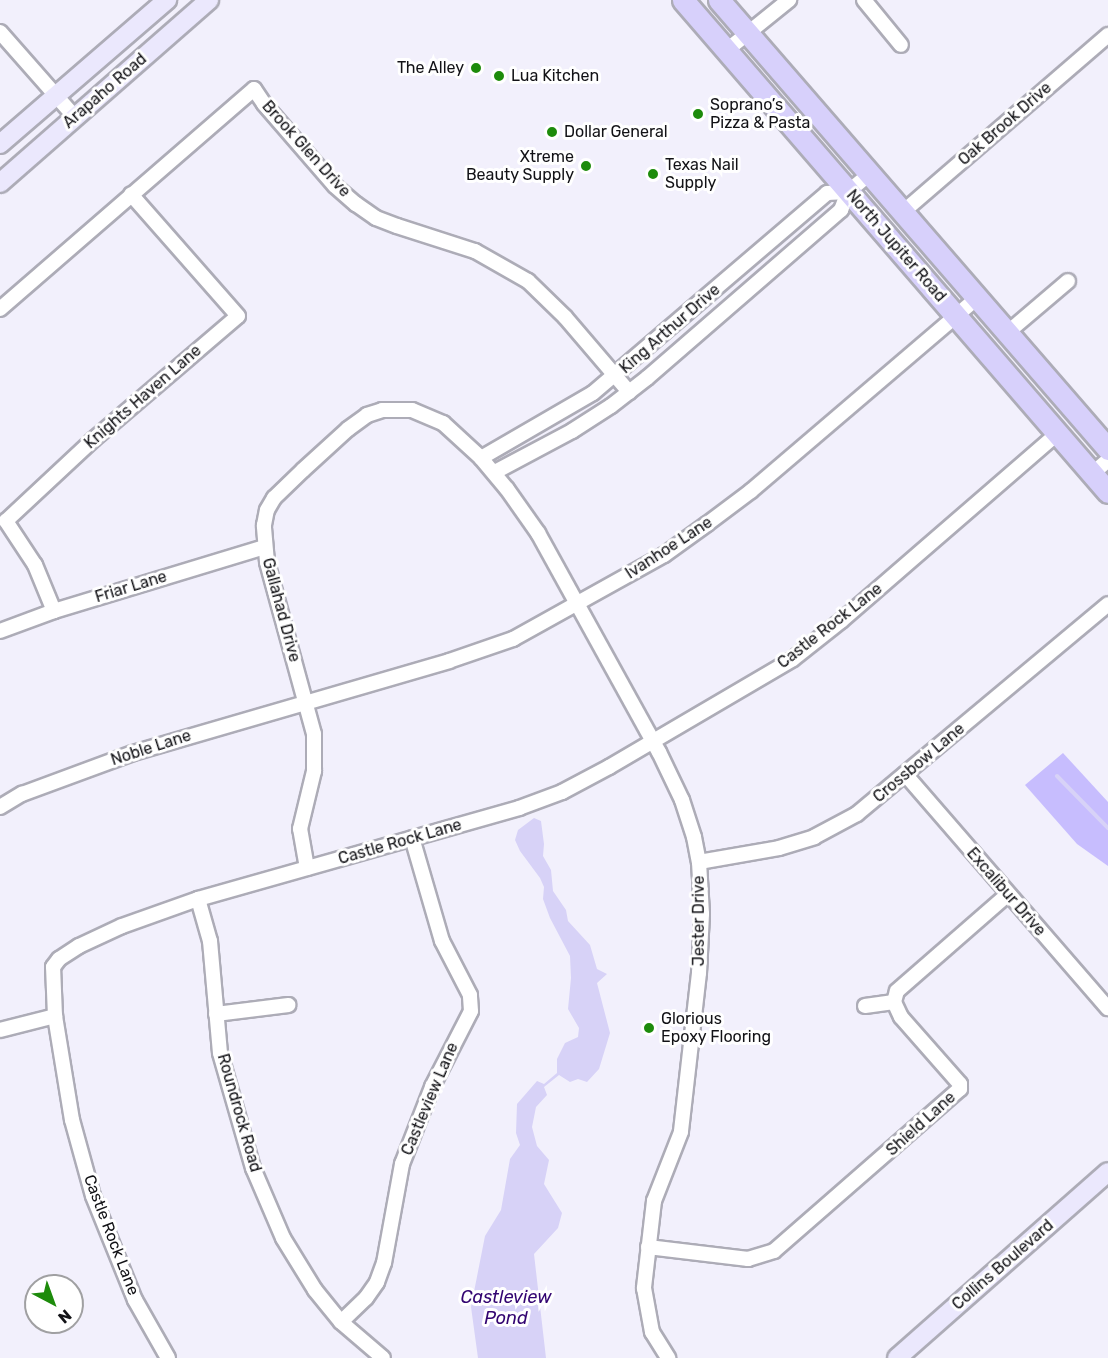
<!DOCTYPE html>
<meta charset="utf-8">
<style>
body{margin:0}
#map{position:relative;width:1108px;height:1358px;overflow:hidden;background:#f2f0fc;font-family:Rubik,sans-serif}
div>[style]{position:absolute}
.green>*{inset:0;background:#c7bdfe}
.water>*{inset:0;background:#d7d2f7}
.stream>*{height:4px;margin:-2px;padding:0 2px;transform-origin:2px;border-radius:2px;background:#d7d2f7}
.roads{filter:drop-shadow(2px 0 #adacb7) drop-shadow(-2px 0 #adacb7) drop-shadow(0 2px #adacb7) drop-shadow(0 -2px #adacb7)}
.street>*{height:14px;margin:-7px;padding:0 7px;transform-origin:7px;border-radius:7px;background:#fff}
.secondary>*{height:18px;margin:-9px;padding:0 9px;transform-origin:9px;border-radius:9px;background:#ebe8fd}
.primary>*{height:21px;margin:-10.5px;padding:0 10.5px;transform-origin:10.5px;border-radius:10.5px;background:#d7d0fb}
.dots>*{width:16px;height:16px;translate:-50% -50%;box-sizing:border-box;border:3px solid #fff;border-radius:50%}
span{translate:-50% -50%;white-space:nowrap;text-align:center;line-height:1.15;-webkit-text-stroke:6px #fff;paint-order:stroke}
.poi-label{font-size:16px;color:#121216}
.right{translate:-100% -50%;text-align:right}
.left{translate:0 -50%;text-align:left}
.street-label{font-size:16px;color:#121216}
.water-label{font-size:18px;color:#320471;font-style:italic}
.north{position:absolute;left:24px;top:1274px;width:60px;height:60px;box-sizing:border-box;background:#fff;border:2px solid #a0a0a2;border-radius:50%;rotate:139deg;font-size:16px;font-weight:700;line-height:24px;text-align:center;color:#121216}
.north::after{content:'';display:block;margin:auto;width:21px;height:27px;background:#1d8b0b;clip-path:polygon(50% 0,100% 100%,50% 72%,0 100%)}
</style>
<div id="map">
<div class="green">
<i style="clip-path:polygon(1063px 753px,1108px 802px,1108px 866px,1077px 844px,1025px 785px)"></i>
</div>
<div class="water">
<i style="clip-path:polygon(534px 818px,541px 821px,544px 844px,543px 856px,551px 870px,553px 891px,566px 910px,568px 921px,590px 945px,597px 969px,607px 974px,597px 983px,610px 1033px,599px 1069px,587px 1082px,578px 1079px,570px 1082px,559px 1075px,544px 1087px,547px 1095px,536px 1107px,532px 1127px,537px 1146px,549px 1160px,544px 1184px,562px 1213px,558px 1228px,534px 1254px,546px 1358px,478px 1358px,471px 1307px,485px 1236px,501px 1210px,510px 1159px,520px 1145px,516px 1133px,517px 1104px,537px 1081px,544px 1084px,557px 1073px,557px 1059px,565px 1043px,578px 1037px,579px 1028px,568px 1009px,571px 978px,570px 956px,550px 918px,543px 899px,544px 887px,540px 878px,520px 851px,515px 840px,518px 830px)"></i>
</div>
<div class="stream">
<i style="left:1057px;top:776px;width:73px;rotate:45.6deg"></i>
</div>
<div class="roads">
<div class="street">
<i style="left:864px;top:0;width:58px;rotate:50.6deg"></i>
<i style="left:0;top:32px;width:113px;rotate:48.6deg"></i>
<i style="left:727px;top:50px;width:80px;rotate:-38.9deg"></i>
<i style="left:903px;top:212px;width:271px;rotate:-40.8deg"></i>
<i style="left:0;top:309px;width:336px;rotate:-40.9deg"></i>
<i style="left:254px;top:89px;width:18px;rotate:56deg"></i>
<i style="left:264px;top:104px;width:108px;rotate:49.1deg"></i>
<i style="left:335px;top:186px;width:28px;rotate:41deg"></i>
<i style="left:356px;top:204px;width:24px;rotate:35deg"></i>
<i style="left:376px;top:218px;width:22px;rotate:21deg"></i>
<i style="left:397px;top:226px;width:82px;rotate:17.8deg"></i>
<i style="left:475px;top:251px;width:61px;rotate:29.5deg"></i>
<i style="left:528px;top:281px;width:52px;rotate:44.2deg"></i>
<i style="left:565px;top:317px;width:99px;rotate:49.5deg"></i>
<i style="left:1007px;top:333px;width:80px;rotate:-40.4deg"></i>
<i style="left:481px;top:458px;width:129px;rotate:-30.1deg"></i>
<i style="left:593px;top:393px;width:308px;rotate:-40.5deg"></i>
<i style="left:827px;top:193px;width:21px;rotate:-3deg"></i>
<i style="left:495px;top:472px;width:87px;rotate:-28deg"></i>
<i style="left:572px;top:431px;width:46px;rotate:-32.7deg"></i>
<i style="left:611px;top:406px;width:46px;rotate:-37.9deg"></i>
<i style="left:647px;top:378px;width:257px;rotate:-40.9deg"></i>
<i style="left:841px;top:210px;width:19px;rotate:-69deg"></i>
<i style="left:848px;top:192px;width:30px;rotate:-40deg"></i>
<i style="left:1092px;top:474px;width:21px;rotate:-41deg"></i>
<i style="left:54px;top:611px;width:50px;rotate:-112.4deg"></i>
<i style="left:35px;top:565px;width:53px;rotate:-123.4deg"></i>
<i style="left:6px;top:521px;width:120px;rotate:-43deg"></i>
<i style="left:94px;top:439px;width:189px;rotate:-40.5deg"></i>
<i style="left:238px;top:316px;width:162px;rotate:-131.3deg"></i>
<i style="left:0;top:631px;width:58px;rotate:-20.3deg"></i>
<i style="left:54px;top:611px;width:220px;rotate:-16.9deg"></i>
<i style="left:905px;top:774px;width:310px;rotate:49.1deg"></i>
<i style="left:0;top:807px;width:26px;rotate:-31deg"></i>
<i style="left:22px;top:794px;width:118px;rotate:-20.3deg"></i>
<i style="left:133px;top:753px;width:329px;rotate:-16.2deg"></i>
<i style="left:449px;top:661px;width:68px;rotate:-19deg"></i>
<i style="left:513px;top:639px;width:173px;rotate:-29.1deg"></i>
<i style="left:664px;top:555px;width:53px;rotate:-35.8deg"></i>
<i style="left:707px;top:524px;width:55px;rotate:-36.9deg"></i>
<i style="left:751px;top:491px;width:297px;rotate:-40.5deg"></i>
<i style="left:699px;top:862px;width:81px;rotate:-9.9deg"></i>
<i style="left:779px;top:848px;width:37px;rotate:-17deg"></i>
<i style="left:814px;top:837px;width:49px;rotate:-28.1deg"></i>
<i style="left:857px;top:814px;width:327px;rotate:-39.9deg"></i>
<i style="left:307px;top:868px;width:40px;rotate:-100deg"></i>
<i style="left:300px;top:829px;width:60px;rotate:-76.4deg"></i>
<i style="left:314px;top:771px;width:37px;rotate:-90deg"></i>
<i style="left:314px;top:734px;width:178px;rotate:-105.3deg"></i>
<i style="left:267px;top:562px;width:37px;rotate:-95deg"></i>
<i style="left:264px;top:525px;width:15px;rotate:-79deg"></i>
<i style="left:267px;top:510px;width:14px;rotate:-60deg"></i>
<i style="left:274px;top:498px;width:40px;rotate:-44deg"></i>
<i style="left:303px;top:470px;width:61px;rotate:-42.3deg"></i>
<i style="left:348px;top:429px;width:24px;rotate:-36deg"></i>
<i style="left:367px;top:415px;width:16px;rotate:-18deg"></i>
<i style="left:382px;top:410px;width:30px"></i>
<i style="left:412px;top:410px;width:34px;rotate:23deg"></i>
<i style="left:443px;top:423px;width:52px;rotate:42.6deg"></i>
<i style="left:481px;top:458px;width:40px;rotate:50deg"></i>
<i style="left:507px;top:489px;width:54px;rotate:54.8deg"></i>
<i style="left:538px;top:533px;width:250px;rotate:61.1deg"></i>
<i style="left:659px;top:752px;width:53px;rotate:64.4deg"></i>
<i style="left:682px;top:800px;width:39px;rotate:72deg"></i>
<i style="left:694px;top:837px;width:25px;rotate:79deg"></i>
<i style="left:699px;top:862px;width:52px;rotate:86.7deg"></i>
<i style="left:702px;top:914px;width:59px;rotate:92.9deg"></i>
<i style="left:699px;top:973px;width:160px;rotate:96.5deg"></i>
<i style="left:681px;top:1132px;width:74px;rotate:111.4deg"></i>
<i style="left:654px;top:1201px;width:88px;rotate:96.6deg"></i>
<i style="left:644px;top:1288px;width:45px;rotate:79.7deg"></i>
<i style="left:652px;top:1332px;width:31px;rotate:58deg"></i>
<i style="left:198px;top:899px;width:44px;rotate:74.1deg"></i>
<i style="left:210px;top:941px;width:112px;rotate:84.9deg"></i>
<i style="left:220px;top:1053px;width:120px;rotate:74deg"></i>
<i style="left:253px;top:1168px;width:76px;rotate:66.8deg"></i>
<i style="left:283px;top:1238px;width:61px;rotate:58.4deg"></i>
<i style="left:315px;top:1290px;width:41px;rotate:50.9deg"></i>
<i style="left:341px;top:1322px;width:55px;rotate:40.6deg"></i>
<i style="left:865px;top:1006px;width:29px;rotate:-8deg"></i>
<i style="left:216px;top:1014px;width:73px;rotate:-7.1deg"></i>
<i style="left:0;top:1030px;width:57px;rotate:-14.3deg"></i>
<i style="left:648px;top:1247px;width:101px;rotate:6.8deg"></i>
<i style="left:748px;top:1259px;width:27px;rotate:-17deg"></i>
<i style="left:774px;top:1251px;width:247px;rotate:-41.1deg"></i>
<i style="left:960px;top:1089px;width:5px;rotate:-90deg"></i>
<i style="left:960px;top:1084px;width:89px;rotate:-131.4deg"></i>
<i style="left:901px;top:1017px;width:17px;rotate:-115deg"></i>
<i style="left:894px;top:1002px;width:11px;rotate:-75deg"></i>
<i style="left:897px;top:991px;width:147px;rotate:-41.1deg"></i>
<i style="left:341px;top:1322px;width:35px;rotate:-44deg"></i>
<i style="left:366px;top:1298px;width:19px;rotate:-55deg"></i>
<i style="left:377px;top:1282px;width:20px;rotate:-70deg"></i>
<i style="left:384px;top:1263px;width:101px;rotate:-79.7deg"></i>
<i style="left:402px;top:1164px;width:83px;rotate:-68.7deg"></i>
<i style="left:432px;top:1087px;width:85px;rotate:-62.8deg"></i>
<i style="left:471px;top:1011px;width:16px;rotate:-94deg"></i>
<i style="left:470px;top:995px;width:61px;rotate:-117.4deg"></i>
<i style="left:442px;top:941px;width:107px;rotate:-106.2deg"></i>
<i style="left:168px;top:1358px;width:67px;rotate:-119.6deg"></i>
<i style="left:135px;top:1300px;width:112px;rotate:-112deg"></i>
<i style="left:93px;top:1196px;width:79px;rotate:-105.4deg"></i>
<i style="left:72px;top:1120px;width:105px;rotate:-99.3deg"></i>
<i style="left:55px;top:1016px;width:49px;rotate:-92.3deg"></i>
<i style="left:53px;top:967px;width:10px;rotate:-53deg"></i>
<i style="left:59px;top:959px;width:24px;rotate:-33deg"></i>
<i style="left:79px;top:946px;width:47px;rotate:-24.9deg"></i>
<i style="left:122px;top:926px;width:81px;rotate:-19.6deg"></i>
<i style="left:198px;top:899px;width:334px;rotate:-15.8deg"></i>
<i style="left:519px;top:808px;width:46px;rotate:-20.4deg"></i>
<i style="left:562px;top:792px;width:53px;rotate:-28deg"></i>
<i style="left:609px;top:767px;width:213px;rotate:-30.4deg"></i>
<i style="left:793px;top:659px;width:61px;rotate:-38.4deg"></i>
<i style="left:841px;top:621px;width:286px;rotate:-40.9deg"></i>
</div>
<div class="secondary">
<i style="left:0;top:144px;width:221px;rotate:-40.8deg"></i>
<i style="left:0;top:183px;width:278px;rotate:-41.2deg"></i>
<i style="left:897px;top:1358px;width:281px;rotate:-41.4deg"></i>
</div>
<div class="primary">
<i style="left:683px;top:0;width:650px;rotate:49.18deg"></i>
<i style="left:719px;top:0;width:594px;rotate:49.1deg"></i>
</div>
</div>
<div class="dots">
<i style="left:476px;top:68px;background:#1d8b0b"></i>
<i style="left:499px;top:76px;background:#1d8b0b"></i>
<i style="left:698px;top:114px;background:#1d8b0b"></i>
<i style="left:552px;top:132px;background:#1d8b0b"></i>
<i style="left:586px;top:166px;background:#1d8b0b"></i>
<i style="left:653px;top:174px;background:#1d8b0b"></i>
<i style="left:649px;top:1028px;background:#1d8b0b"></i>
</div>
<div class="poi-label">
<span class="right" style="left:464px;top:68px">The Alley</span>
<span class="left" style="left:511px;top:76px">Lua Kitchen</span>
<span class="left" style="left:710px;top:114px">Soprano’s<br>Pizza &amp; Pasta</span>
<span class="left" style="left:564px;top:132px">Dollar General</span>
<span class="right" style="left:574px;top:166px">Xtreme<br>Beauty Supply</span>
<span class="left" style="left:665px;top:174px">Texas Nail<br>Supply</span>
<span class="left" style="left:661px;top:1028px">Glorious<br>Epoxy Flooring</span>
</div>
<div class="street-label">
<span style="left:105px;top:91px;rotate:-41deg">Arapaho Road</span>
<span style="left:1005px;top:124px;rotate:-41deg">Oak Brook Drive</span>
<span style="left:306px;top:149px;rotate:48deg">Brook Glen Drive</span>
<span style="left:896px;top:246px;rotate:49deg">North Jupiter Road</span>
<span style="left:670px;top:329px;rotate:-41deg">King Arthur Drive</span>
<span style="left:143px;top:397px;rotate:-41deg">Knights Haven Lane</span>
<span style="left:669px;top:548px;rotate:-33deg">Ivanhoe Lane</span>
<span style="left:131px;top:587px;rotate:-17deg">Friar Lane</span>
<span style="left:281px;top:610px;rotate:75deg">Gallahad Drive</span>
<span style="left:830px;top:626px;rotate:-38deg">Castle Rock Lane</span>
<span style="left:151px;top:748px;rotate:-18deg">Noble Lane</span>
<span style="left:919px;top:763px;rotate:-40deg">Crossbow Lane</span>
<span style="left:400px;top:842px;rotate:-16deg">Castle Rock Lane</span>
<span style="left:1006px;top:892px;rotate:49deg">Excalibur Drive</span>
<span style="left:699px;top:921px;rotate:-90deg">Jester Drive</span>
<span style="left:430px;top:1099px;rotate:-67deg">Castleview Lane</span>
<span style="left:239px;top:1113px;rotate:74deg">Roundrock Road</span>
<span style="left:921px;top:1124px;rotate:-42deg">Shield Lane</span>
<span style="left:111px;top:1235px;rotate:69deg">Castle Rock Lane</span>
<span style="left:1003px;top:1265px;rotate:-41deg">Collins Boulevard</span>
</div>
<div class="water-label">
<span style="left:506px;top:1308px">Castleview<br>Pond</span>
</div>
<div class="north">N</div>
</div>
